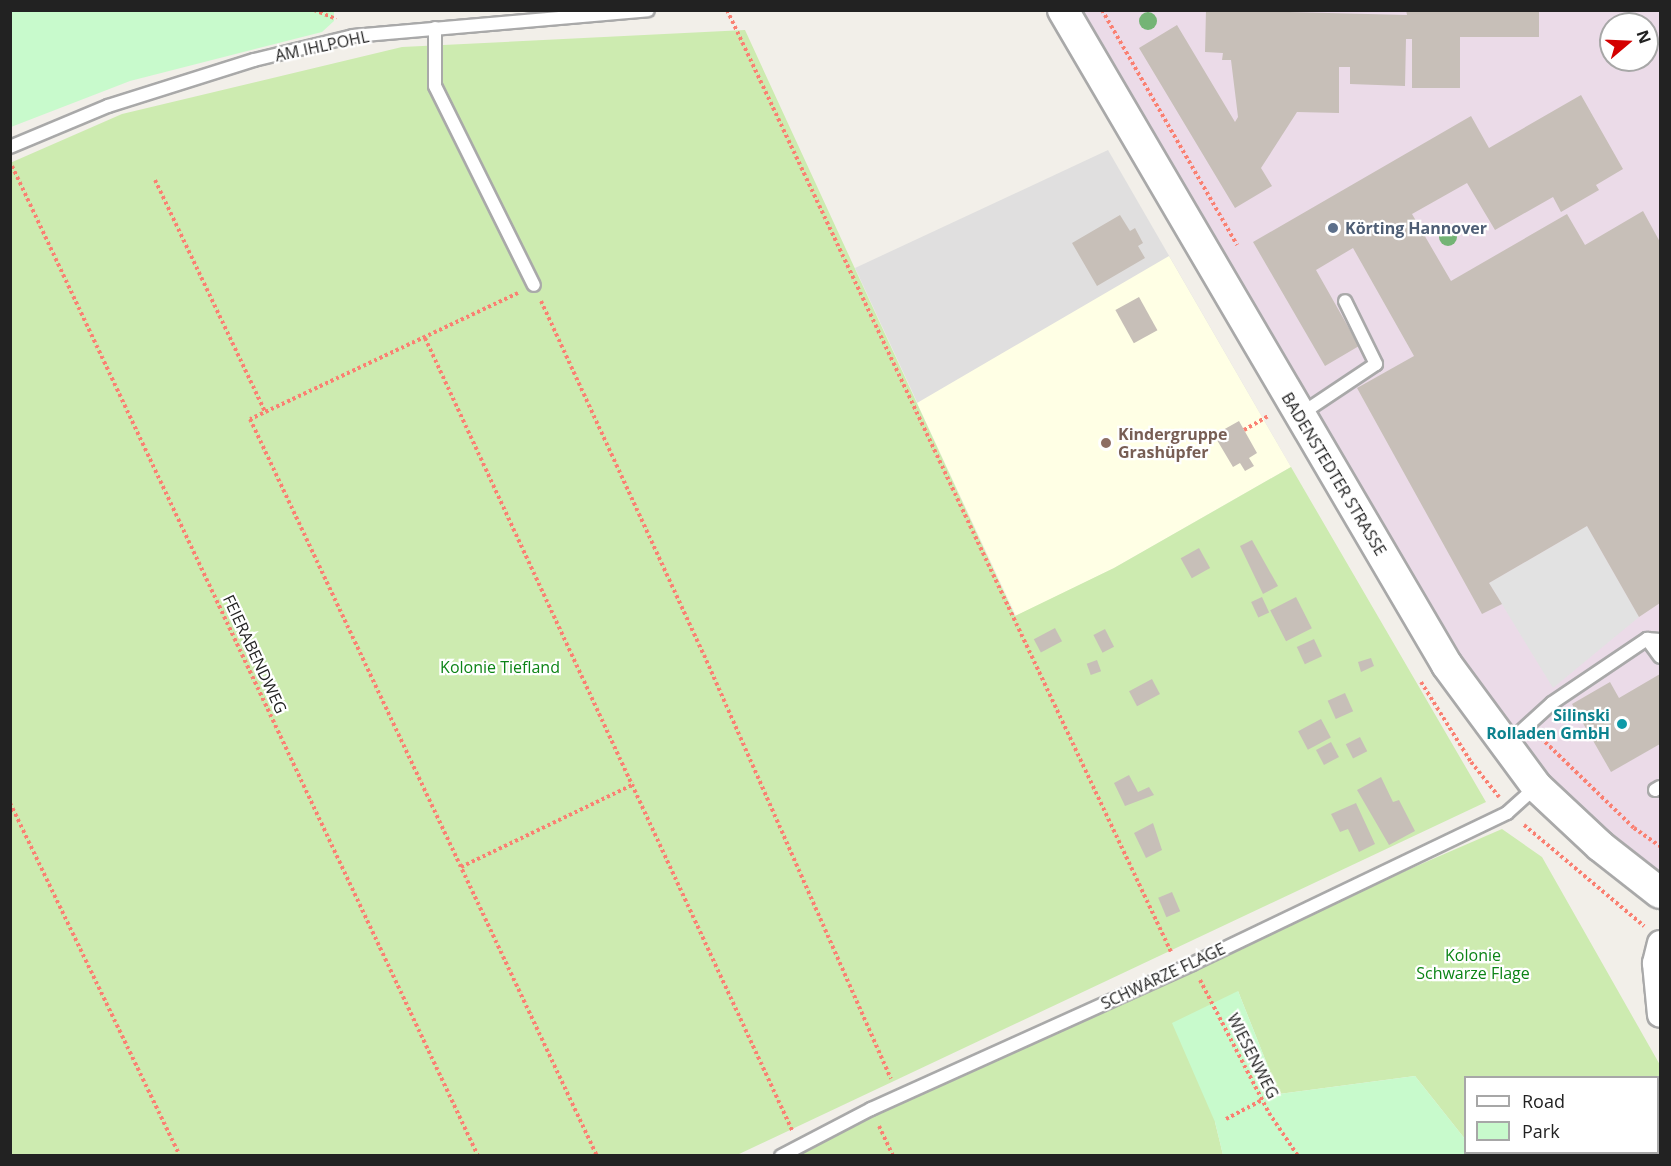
<!DOCTYPE html>
<meta charset="utf-8">
<style>
body{margin:0}
#map{position:relative;width:1671px;height:1166px;overflow:hidden;background:#f2efe9;font-family:"Open Sans",sans-serif}
div>[style]{position:absolute}
.residential>*{inset:0;background:#e0dfdf}
.industrial>*{inset:0;background:#ebdbe8}
.education>*{inset:0;background:#ffffe5}
.grass>*{inset:0;background:#cdebb0}
.park>*{inset:0;background:#c8facc}
.parking>*{inset:0;background:#e2e2e2}
.building>*{inset:0;background:#c7bfb8;transform-origin:0 0}
.path>*{height:4px;margin-top:-2px;transform-origin:0;background:repeating-linear-gradient(90deg,#fa8072 0 3px,transparent 0 6px)}
.roads{filter:drop-shadow(2px 0 #a9a9a9) drop-shadow(-2px 0 #a9a9a9) drop-shadow(0 2px #a9a9a9) drop-shadow(0 -2px #a9a9a9)}
.service>*{height:12px;margin:-6px;padding:0 6px;transform-origin:6px;border-radius:6px;background:#fff}
.minor>*{height:24px;margin:-12px;padding:0 12px;transform-origin:12px;border-radius:12px;background:#fff}
.tertiary>*{height:30px;margin:-15px;padding:0 15px;transform-origin:15px;border-radius:15px;background:#fff}
.trees>*{width:18px;height:18px;margin:-9px;border-radius:50%;background:#74b475}
.dots>*{width:16px;height:16px;translate:-50% -50%;box-sizing:border-box;border:3px solid #fff;border-radius:50%}
span{translate:-50% -50%;white-space:nowrap;text-align:center;line-height:1.15;-webkit-text-stroke:4.5px #fff;paint-order:stroke}
.street-label{font-size:16px;color:#222}
.service-label{font-size:16px;color:#4e5e75;font-weight:700}
.left{translate:0 -50%;text-align:left}
.education-label{font-size:16px;color:#785e54;font-weight:700}
.park-label{font-size:16px;color:#0c8416}
.culture-label{font-size:16px;color:#0d838f;font-weight:700}
.right{translate:-100% -50%;text-align:right}
.frame{position:absolute;inset:0;border:12px solid #222;pointer-events:none}
.legend{position:absolute;left:1464px;top:1076px;width:195px;height:78px;box-sizing:border-box;background:#fff;border:2px solid #a7a7a7;margin:0;padding:8px 10px;list-style:none;font-size:18px;color:#222}
.legend li{display:flex;align-items:center;gap:12px;height:30px}
.legend b{width:30px;border:2px solid #a7a7a7}
.north{position:absolute;left:1599px;top:12px;width:60px;height:60px;box-sizing:border-box;background:#fff;border:2px solid #a7a7a7;border-radius:50%;rotate:71deg;font-size:16px;font-weight:700;line-height:24px;text-align:center;color:#222}
.north::after{content:'';display:block;margin:auto;width:21px;height:27px;background:#d40000;clip-path:polygon(50% 0,100% 100%,50% 72%,0 100%)}
</style>
<div id="map">
<div class="residential">
<i style="clip-path:polygon(1108px 150px,1291px 467px,1016px 616px,855px 268px)"></i>
</div>
<div class="industrial">
<i style="clip-path:polygon(evenodd,1063px 11px,1660px 11px,1660px 893px,1537px 787px,1063px 11px,1611px 24px,1647px 24px,1647px 60px,1611px 60px,1611px 24px)"></i>
</div>
<div class="education">
<i style="clip-path:polygon(1169px 256px,1291px 467px,1114px 568px,1016px 616px,917px 403px)"></i>
</div>
<div class="grass">
<i style="clip-path:polygon(745px 30px,1015px 616px,1114px 568px,1291px 467px,1486px 802px,737px 1155px,11px 1155px,10px 163px,122px 114px,402px 47px)"></i>
<i style="clip-path:polygon(1502px 829px,1542px 857px,1660px 1065px,1660px 1155px,1476px 1153px,1658px 1152px,1658px 1078px,1466px 1078px,1465px 1139px,1415px 1076px,1279px 1094px,1238px 991px,1215px 1122px,1223px 1155px,782px 1156px,1179px 969px)"></i>
</div>
<div class="park">
<i style="clip-path:polygon(11px 10px,334px 10px,334px 21px,322px 32px,130px 81px,11px 127px)"></i>
<i style="clip-path:polygon(1238px 991px,1279px 1094px,1415px 1076px,1465px 1139px,1466px 1152px,1478px 1155px,1223px 1155px,1215px 1122px,1172px 1023px)"></i>
</div>
<div class="parking">
<i style="clip-path:polygon(1587px 526px,1639px 617px,1553px 688px,1489px 583px)"></i>
</div>
<div class="building">
<i style="clip-path:polygon(1206px 10px,1407px 15px,1406px 10px,1539px 10px,1539px 37px,1460px 37px,1460px 88px,1412px 88px,1412px 39px,1406px 39px,1405px 86px,1350px 84px,1350px 67px,1339px 67px,1339px 113px,1297px 112px,1261px 168px,1272px 186px,1235px 208px,1139px 48px,1177px 25px,1235px 122px,1238px 117px,1231px 60px,1222px 60px,1223px 53px,1205px 52px)"></i>
<i style="clip-path:polygon(1581px 95px,1623px 169px,1596px 185px,1599px 190px,1561px 212px,1553px 197px,1495px 230px,1467px 183px,1412px 214px,1451px 281px,1567px 214px,1585px 245px,1643px 211px,1660px 242px,1660px 603px,1639px 617px,1587px 526px,1489px 583px,1502px 604px,1482px 614px,1357px 388px,1414px 356px,1353px 248px,1316px 270px,1359px 346px,1325px 366px,1253px 242px,1471px 116px,1489px 148px)"></i>
<i style="clip-path:polygon(1120px 215px,1130px 231px,1135px 228px,1143px 243px,1138px 246px,1145px 258px,1097px 286px,1072px 243px)"></i>
<i style="left:1139px;top:297px;width:38px;height:27px;rotate:61deg"></i>
<i style="clip-path:polygon(1239px 421px,1257px 453px,1249px 458px,1254px 466px,1245px 471px,1240px 463px,1233px 467px,1214px 435px)"></i>
<i style="clip-path:polygon(1252px 540px,1278px 586px,1263px 594px,1240px 546px)"></i>
<i style="left:1199px;top:548px;width:23px;height:21px;rotate:61deg"></i>
<i style="left:1262px;top:597px;width:17px;height:12px;rotate:65deg"></i>
<i style="left:1296px;top:597px;width:35px;height:29px;rotate:63deg"></i>
<i style="left:1055px;top:628px;width:15px;height:24px;rotate:62deg"></i>
<i style="left:1105px;top:629px;width:20px;height:13px;rotate:63deg"></i>
<i style="left:1314px;top:639px;width:19px;height:19px;rotate:65deg"></i>
<i style="clip-path:polygon(1371px 658px,1374px 666px,1361px 672px,1358px 662px)"></i>
<i style="left:1097px;top:660px;width:12px;height:11px;rotate:70deg"></i>
<i style="clip-path:polygon(1660px 674px,1660px 744px,1611px 772px,1572px 704px,1610px 682px,1619px 698px)"></i>
<i style="left:1152px;top:679px;width:17px;height:26px;rotate:62deg"></i>
<i style="left:1345px;top:693px;width:20px;height:19px;rotate:66deg"></i>
<i style="left:1321px;top:719px;width:21px;height:26px;rotate:62deg"></i>
<i style="left:1360px;top:737px;width:16px;height:16px;rotate:63deg"></i>
<i style="left:1331px;top:742px;width:17px;height:17px;rotate:62deg"></i>
<i style="clip-path:polygon(1129px 775px,1138px 792px,1149px 787px,1154px 795px,1125px 806px,1114px 783px)"></i>
<i style="clip-path:polygon(1381px 777px,1393px 802px,1399px 800px,1415px 831px,1389px 845px,1357px 790px)"></i>
<i style="clip-path:polygon(1356px 803px,1375px 844px,1359px 852px,1348px 829px,1340px 832px,1331px 814px)"></i>
<i style="clip-path:polygon(1153px 823px,1162px 850px,1146px 858px,1134px 833px)"></i>
<i style="left:1172px;top:892px;width:21px;height:15px;rotate:67deg"></i>
</div>
<div class="path">
<i style="left:314px;top:10px;width:24px;rotate:22deg"></i>
<i style="left:727px;top:10px;width:1041px;rotate:64.76deg"></i>
<i style="left:1102px;top:10px;width:271px;rotate:60.1deg"></i>
<i style="left:12px;top:166px;width:1094px;rotate:64.79deg"></i>
<i style="left:155px;top:180px;width:257px;rotate:64.6deg"></i>
<i style="left:518px;top:293px;width:296px;rotate:154.8deg"></i>
<i style="left:250px;top:419px;width:815px;rotate:64.79deg"></i>
<i style="left:541px;top:301px;width:390px;rotate:65.3deg"></i>
<i style="left:704px;top:655px;width:463px;rotate:66.2deg"></i>
<i style="left:425px;top:338px;width:873px;rotate:65.14deg"></i>
<i style="left:1244px;top:430px;width:28px;rotate:-30deg"></i>
<i style="left:1421px;top:682px;width:94px;rotate:58deg"></i>
<i style="left:1471px;top:762px;width:45px;rotate:51.3deg"></i>
<i style="left:1541px;top:738px;width:129px;rotate:44.1deg"></i>
<i style="left:1634px;top:828px;width:32px;rotate:35deg"></i>
<i style="left:10px;top:803px;width:392px;rotate:64.3deg"></i>
<i style="left:1524px;top:825px;width:157px;rotate:40.1deg"></i>
<i style="left:461px;top:867px;width:192px;rotate:-25.6deg"></i>
<i style="left:1200px;top:980px;width:150px;rotate:62.6deg"></i>
<i style="left:1269px;top:1113px;width:52px;rotate:56deg"></i>
<i style="left:1226px;top:1119px;width:41px;rotate:-27.8deg"></i>
<i style="left:879px;top:1126px;width:33px;rotate:65deg"></i>
</div>
<div class="roads">
<div class="service">
<i style="left:435px;top:28px;width:58px;rotate:90deg"></i>
<i style="left:435px;top:86px;width:222px;rotate:63.6deg"></i>
<i style="left:10px;top:147px;width:106px;rotate:-22.7deg"></i>
<i style="left:108px;top:106px;width:153px;rotate:-17.5deg"></i>
<i style="left:254px;top:60px;width:102px;rotate:-13.6deg"></i>
<i style="left:353px;top:36px;width:296px;rotate:-5deg"></i>
<i style="left:1301px;top:414px;width:90px;rotate:-33.7deg"></i>
<i style="left:1376px;top:364px;width:70px;rotate:-116.2deg"></i>
<i style="left:1647px;top:639px;width:22px;rotate:54deg"></i>
<i style="left:1507px;top:744px;width:61px;rotate:-42.3deg"></i>
<i style="left:1552px;top:703px;width:115px;rotate:-34deg"></i>
<i style="left:1647px;top:639px;width:13px;rotate:4deg"></i>
<i style="left:1655px;top:790px;width:6px;rotate:-31deg"></i>
<i style="left:781px;top:1156px;width:102px;rotate:-27.6deg"></i>
<i style="left:871px;top:1109px;width:352px;rotate:-24.3deg"></i>
<i style="left:1192px;top:964px;width:349px;rotate:-25.6deg"></i>
<i style="left:1507px;top:813px;width:39px;rotate:-42deg"></i>
</div>
<div class="minor">
<i style="left:1660px;top:943px;width:21px;rotate:104deg"></i>
<i style="left:1655px;top:963px;width:52px;rotate:84.5deg"></i>
</div>
<div class="tertiary">
<i style="left:1063px;top:10px;width:759px;rotate:59.62deg"></i>
<i style="left:1447px;top:665px;width:152px;rotate:53.6deg"></i>
<i style="left:1537px;top:787px;width:86px;rotate:43.1deg"></i>
<i style="left:1600px;top:846px;width:76px;rotate:38.1deg"></i>
</div>
</div>
<div class="trees">
<i style="left:1148px;top:21px"></i>
<i style="left:1448px;top:237px"></i>
</div>
<div class="dots">
<i style="left:1333px;top:228px;background:#5c6f8a"></i>
<i style="left:1106px;top:443px;background:#8d6e63"></i>
<i style="left:1622px;top:724px;background:#0f9aa8"></i>
</div>
<div class="street-label">
<span style="left:322px;top:46px;rotate:-12deg">AM IHLPOHL</span>
<span style="left:1334px;top:474px;rotate:59deg">BADENSTEDTER STRASSE</span>
<span style="left:255px;top:654px;rotate:65deg">FEIERABENDWEG</span>
<span style="left:1163px;top:976px;rotate:-25deg">SCHWARZE FLAGE</span>
<span style="left:1253px;top:1056px;rotate:63deg">WIESENWEG</span>
</div>
<div class="service-label">
<span class="left" style="left:1345px;top:228px">Körting Hannover</span>
</div>
<div class="education-label">
<span class="left" style="left:1118px;top:443px">Kindergruppe<br>Grashüpfer</span>
</div>
<div class="park-label">
<span style="left:500px;top:667px">Kolonie Tiefland</span>
<span style="left:1473px;top:964px">Kolonie<br>Schwarze Flage</span>
</div>
<div class="culture-label">
<span class="right" style="left:1610px;top:724px">Silinski<br>Rolladen GmbH</span>
</div>
<div class="frame"></div>
<ul class="legend">
<li><b style="height:8px;background:#fff"></b>Road</li>
<li><b style="height:16px;background:#c8facc"></b>Park</li>
</ul>
<div class="north">N</div>
</div>
